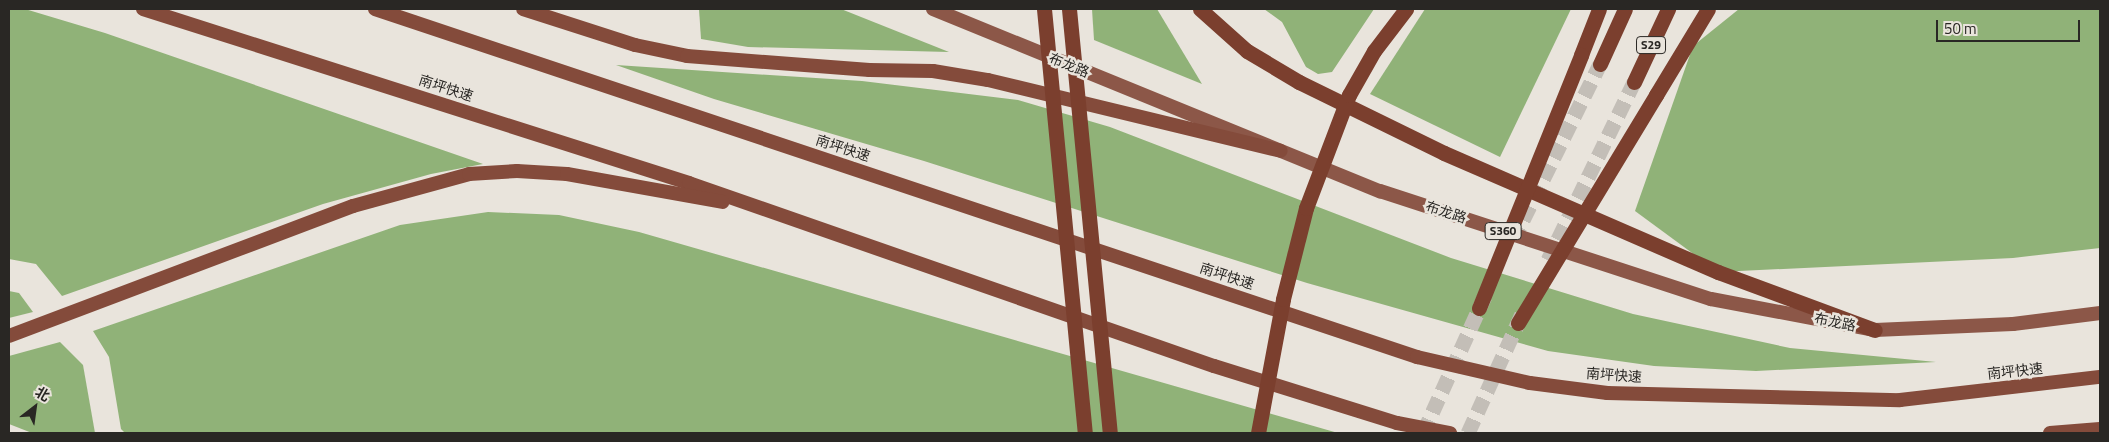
<!DOCTYPE html>
<meta charset="utf-8">
<style>
body{margin:0}
#map{position:relative;width:2109px;height:442px;overflow:hidden;background:#e9e4dc;font-family:"Titillium Web","Noto Sans SC",sans-serif}
div>[style]{position:absolute}
.forest>*{inset:0;background:#90b278}
.motorway-tunnel>*{height:15px;margin-top:-7.5px;transform-origin:0;background:repeating-linear-gradient(90deg,#c3beb7 0 15px,transparent 0 23px)}
.primary>*{height:14px;margin:-7px;padding:0 7px;transform-origin:7px;border-radius:7px;background:#8c5748}
.trunk>*{height:14px;margin:-7px;padding:0 7px;transform-origin:7px;border-radius:7px;background:#844b3b}
.motorway>*{height:15px;margin:-7.5px;padding:0 7.5px;transform-origin:7.5px;border-radius:7.5px;background:#7b3f2e}
.motorway-bridge>*{height:15px;margin:-7.5px;padding:0 7.5px;transform-origin:7.5px;border-radius:7.5px;background:#7b3f2e}
span{translate:-50% -50%;white-space:nowrap;text-align:center;line-height:1.15;-webkit-text-stroke:5px #e9e4dc;paint-order:stroke}
.shield-label span{padding:1px 4px;background:#e9e4dc;border:1px solid;border-radius:4px;-webkit-text-stroke-width:0}
.shield-label{font-size:12px;color:#292724;font-weight:700}
.street-label{font-size:14px;color:#292724}
.frame{position:absolute;inset:0;border:10px solid #292724;pointer-events:none}
.north{position:absolute;left:10px;top:382px;width:50px;height:50px;-webkit-text-stroke:4px #e9e4dc;paint-order:stroke;rotate:30deg;font-size:14px;font-weight:700;line-height:20px;text-align:center;color:#292724}
.north::after{content:'';display:block;margin:auto;width:18px;height:22px;background:#292724;clip-path:polygon(50% 0,100% 100%,50% 72%,0 100%)}
.scale{position:absolute;left:1936px;top:20px;width:144px;height:22px;box-sizing:border-box;border:2px solid #292724;border-top:0;padding-left:6px;font-size:15px;line-height:18px;white-space:nowrap;color:#292724;-webkit-text-stroke:4px #e9e4dc;paint-order:stroke}
</style>
<div id="map">
<div class="forest">
<i style="clip-path:polygon(9px 9px,25px 9px,105px 33px,483px 164px,431px 174px,323px 204px,62px 296px,36px 264px,9px 259px)"></i>
<i style="clip-path:polygon(699px 9px,841px 9px,949px 52px,748px 47px,701px 39px)"></i>
<i style="clip-path:polygon(1092px 9px,1157px 9px,1202px 84px,1094px 40px)"></i>
<i style="clip-path:polygon(1264px 9px,1374px 9px,1332px 72px,1318px 74px,1306px 67px,1282px 22px)"></i>
<i style="clip-path:polygon(1425px 9px,1571px 9px,1500px 157px,1370px 94px)"></i>
<i style="clip-path:polygon(1739px 9px,2100px 9px,2100px 248px,2013px 258px,1718px 272px,1635px 211px,1693px 46px)"></i>
<i style="clip-path:polygon(616px 65px,862px 81px,1018px 100px,1110px 127px,1451px 258px,1633px 314px,1790px 348px,1936px 362px,1756px 371px,1654px 366px,1548px 351px,1307px 283px,924px 161px,714px 99px)"></i>
<i style="clip-path:polygon(488px 212px,559px 215px,639px 232px,1338px 433px,125px 433px,121px 429px,109px 357px,93px 331px,400px 225px)"></i>
<i style="clip-path:polygon(9px 291px,19px 293px,33px 312px,9px 318px)"></i>
<i style="clip-path:polygon(60px 342px,83px 365px,95px 433px,32px 433px,9px 424px,9px 356px)"></i>
</div>
<div class="motorway-tunnel">
<i style="left:1513px;top:240px;width:196px;rotate:-63.7deg"></i>
<i style="left:1548px;top:260px;width:198px;rotate:-64.2deg"></i>
<i style="left:1423px;top:433px;width:150px;rotate:-65.7deg"></i>
<i style="left:1468px;top:433px;width:133px;rotate:-65.6deg"></i>
</div>
<div class="primary">
<i style="left:933px;top:9px;width:483px;rotate:22.2deg"></i>
<i style="left:1380px;top:191px;width:348px;rotate:18.1deg"></i>
<i style="left:1711px;top:299px;width:167px;rotate:10.7deg"></i>
<i style="left:1875px;top:330px;width:138px;rotate:-2.5deg"></i>
<i style="left:2013px;top:324px;width:88px;rotate:-7.2deg"></i>
</div>
<div class="trunk">
<i style="left:143px;top:9px;width:573px;rotate:17.68deg"></i>
<i style="left:689px;top:183px;width:556px;rotate:19.22deg"></i>
<i style="left:1214px;top:366px;width:192px;rotate:17.3deg"></i>
<i style="left:1397px;top:423px;width:54px;rotate:10.7deg"></i>
<i style="left:375px;top:9px;width:1099px;rotate:18.47deg"></i>
<i style="left:1417px;top:357px;width:116px;rotate:13deg"></i>
<i style="left:1530px;top:383px;width:78px;rotate:7.4deg"></i>
<i style="left:1607px;top:393px;width:293px;rotate:1.4deg"></i>
<i style="left:1900px;top:400px;width:201px;rotate:-6.6deg"></i>
<i style="left:523px;top:9px;width:118px;rotate:17.8deg"></i>
<i style="left:635px;top:45px;width:53px;rotate:11.9deg"></i>
<i style="left:687px;top:56px;width:183px;rotate:4.4deg"></i>
<i style="left:869px;top:70px;width:64px;rotate:0.9deg"></i>
<i style="left:933px;top:71px;width:56px;rotate:9.3deg"></i>
<i style="left:988px;top:80px;width:301px;rotate:13.6deg"></i>
<i style="left:9px;top:336px;width:368px;rotate:-20.7deg"></i>
<i style="left:353px;top:206px;width:120px;rotate:-15.4deg"></i>
<i style="left:469px;top:174px;width:48px;rotate:-3.6deg"></i>
<i style="left:517px;top:171px;width:50px;rotate:3.4deg"></i>
<i style="left:567px;top:174px;width:158px;rotate:10.2deg"></i>
<i style="left:2050px;top:433px;width:50px;rotate:-4.6deg"></i>
</div>
<div class="motorway">
<i style="left:1200px;top:9px;width:63px;rotate:41.8deg"></i>
<i style="left:1247px;top:51px;width:61px;rotate:30.8deg"></i>
<i style="left:1299px;top:82px;width:161px;rotate:26.1deg"></i>
<i style="left:1444px;top:153px;width:299px;rotate:23.5deg"></i>
<i style="left:1718px;top:272px;width:167px;rotate:20.3deg"></i>
<i style="left:1374px;top:51px;width:53px;rotate:-52.7deg"></i>
<i style="left:1581px;top:55px;width:49px;rotate:-68.6deg"></i>
<i style="left:1600px;top:64px;width:60px;rotate:-65.6deg"></i>
<i style="left:1634px;top:82px;width:81px;rotate:-65deg"></i>
<i style="left:1656px;top:95px;width:100px;rotate:-58.8deg"></i>
</div>
<div class="motorway-bridge">
<i style="left:1044px;top:9px;width:426px;rotate:84.5deg"></i>
<i style="left:1069px;top:9px;width:426px;rotate:84.5deg"></i>
<i style="left:1479px;top:308px;width:273px;rotate:-68deg"></i>
<i style="left:1518px;top:323px;width:267px;rotate:-58.8deg"></i>
<i style="left:1258px;top:433px;width:136px;rotate:-79.4deg"></i>
<i style="left:1283px;top:299px;width:94px;rotate:-75.8deg"></i>
<i style="left:1306px;top:208px;width:121px;rotate:-69.2deg"></i>
<i style="left:1349px;top:95px;width:51px;rotate:-60.4deg"></i>
</div>
<div class="shield-label">
<span style="left:1651px;top:45px">S29</span>
<span style="left:1503px;top:231px">S360</span>
</div>
<div class="street-label">
<span style="left:1069px;top:65px;rotate:22deg">布龙路</span>
<span style="left:446px;top:88px;rotate:18deg">南坪快速</span>
<span style="left:843px;top:148px;rotate:18deg">南坪快速</span>
<span style="left:1446px;top:212px;rotate:18deg">布龙路</span>
<span style="left:1227px;top:276px;rotate:18deg">南坪快速</span>
<span style="left:1835px;top:322px;rotate:11deg">布龙路</span>
<span style="left:2015px;top:371px;rotate:-6deg">南坪快速</span>
<span style="left:1614px;top:375px;rotate:4deg">南坪快速</span>
</div>
<div class="frame"></div>
<div class="north">北</div>
<div class="scale">50 m</div>
</div>
